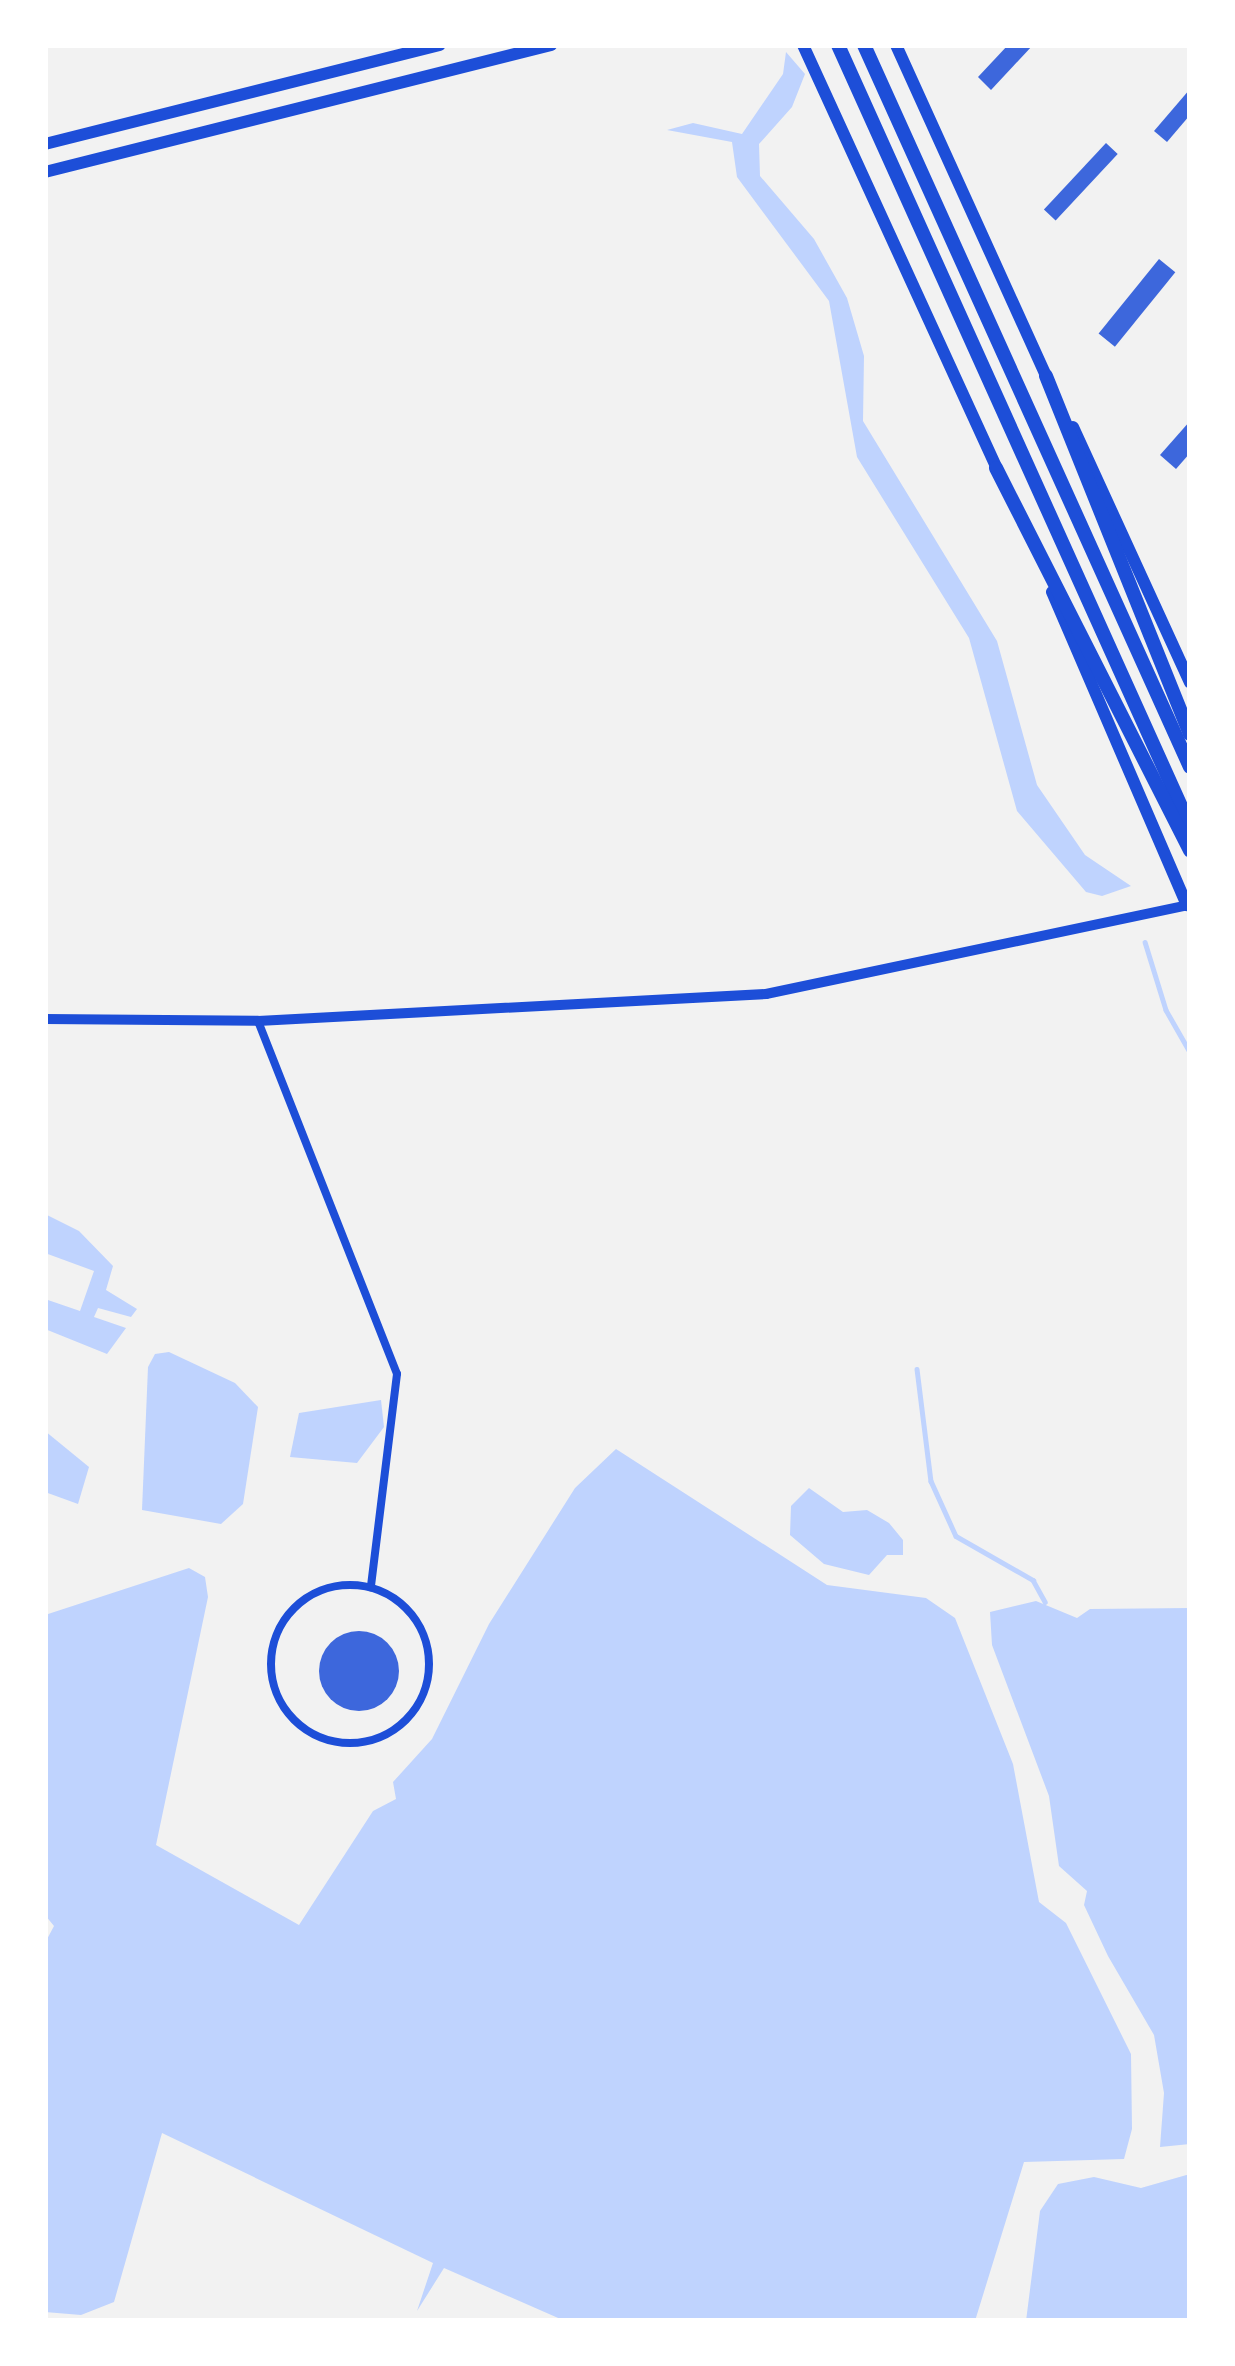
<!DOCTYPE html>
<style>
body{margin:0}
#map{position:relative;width:1235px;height:2366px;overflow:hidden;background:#f2f2f2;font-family:Mulish,sans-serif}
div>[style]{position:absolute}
.water>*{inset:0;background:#bfd3fe}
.stream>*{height:4.5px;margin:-2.25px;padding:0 2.25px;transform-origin:2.25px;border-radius:2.25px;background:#bfd3fe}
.building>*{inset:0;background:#3d67dc;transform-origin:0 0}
.round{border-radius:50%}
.minor>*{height:8px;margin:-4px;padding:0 4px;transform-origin:4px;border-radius:4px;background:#1d4ed8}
.minor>.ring{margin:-4px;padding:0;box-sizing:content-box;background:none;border:8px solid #1d4ed8;border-radius:50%}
.tertiary>*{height:10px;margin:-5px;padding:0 5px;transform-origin:5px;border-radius:5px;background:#1d4ed8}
.secondary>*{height:12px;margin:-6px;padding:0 6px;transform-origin:6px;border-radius:6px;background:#1d4ed8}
.primary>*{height:12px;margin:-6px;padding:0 6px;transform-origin:6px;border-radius:6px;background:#1d4ed8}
.trunk>*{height:14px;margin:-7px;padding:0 7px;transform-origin:7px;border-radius:7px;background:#1d4ed8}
span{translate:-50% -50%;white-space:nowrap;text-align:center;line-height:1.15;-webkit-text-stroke:12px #fff;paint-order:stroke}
.frame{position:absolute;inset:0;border:48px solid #fff;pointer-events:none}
</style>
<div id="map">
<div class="water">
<i style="clip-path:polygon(786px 52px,805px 74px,792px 107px,759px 144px,760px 176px,814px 239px,847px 298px,864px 356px,863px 421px,997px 641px,1037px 785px,1085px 855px,1131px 886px,1102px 896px,1086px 892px,1017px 811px,969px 638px,857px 457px,829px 301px,737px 177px,732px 142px,667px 130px,693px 123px,742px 134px,783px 74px)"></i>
<i style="clip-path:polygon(45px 1214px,79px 1231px,113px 1266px,106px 1290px,137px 1309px,131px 1317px,98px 1308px,94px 1317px,126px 1328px,107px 1354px,45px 1329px,45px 1299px,80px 1311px,94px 1271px,45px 1253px)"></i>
<i style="clip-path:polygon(169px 1352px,235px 1383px,258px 1407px,243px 1504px,221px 1524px,142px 1510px,148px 1367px,155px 1354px)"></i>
<i style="clip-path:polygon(381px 1400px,384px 1427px,357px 1463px,290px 1457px,299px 1413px)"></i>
<i style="clip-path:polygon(45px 1431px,89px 1467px,78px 1504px,45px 1492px)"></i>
<i style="clip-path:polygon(616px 1449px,827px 1585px,926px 1598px,955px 1618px,1013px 1764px,1039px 1902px,1066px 1923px,1131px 2054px,1132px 2129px,1124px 2159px,1024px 2162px,975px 2321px,565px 2321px,444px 2268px,417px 2311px,433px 2263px,162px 2133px,114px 2302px,81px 2315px,45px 2312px,45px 1943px,54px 1926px,45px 1915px,45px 1615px,189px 1568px,205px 1577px,208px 1597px,156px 1845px,299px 1925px,373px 1811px,396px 1799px,393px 1782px,432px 1739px,489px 1624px,575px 1488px)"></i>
<i style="clip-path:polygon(809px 1488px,843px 1512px,867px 1510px,889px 1523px,903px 1540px,903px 1555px,887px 1555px,869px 1575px,824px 1564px,790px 1535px,791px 1506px)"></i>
<i style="clip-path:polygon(1036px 1601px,1077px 1618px,1090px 1609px,1190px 1608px,1190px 2144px,1160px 2147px,1164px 2093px,1154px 2035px,1108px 1956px,1084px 1905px,1087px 1891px,1059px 1866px,1049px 1796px,992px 1645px,990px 1612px)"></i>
<i style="clip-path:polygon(1190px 2174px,1190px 2321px,1026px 2321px,1040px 2211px,1058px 2184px,1094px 2177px,1141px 2188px)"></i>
</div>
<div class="stream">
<i style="left:1145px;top:942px;width:71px;rotate:72.8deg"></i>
<i style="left:1166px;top:1010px;width:48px;rotate:60.3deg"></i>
<i style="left:917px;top:1369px;width:113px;rotate:82.9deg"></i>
<i style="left:931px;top:1481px;width:60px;rotate:65.6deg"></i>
<i style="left:956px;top:1536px;width:89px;rotate:29.7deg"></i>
<i style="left:1033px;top:1580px;width:25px;rotate:61deg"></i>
</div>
<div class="building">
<i style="clip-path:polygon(1008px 45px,1033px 45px,991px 90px,978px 77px)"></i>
<i style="clip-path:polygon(1190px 89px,1190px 115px,1167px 142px,1154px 131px)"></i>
<i style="left:1106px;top:143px;width:16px;height:91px;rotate:43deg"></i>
<i style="left:1159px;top:259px;width:21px;height:96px;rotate:39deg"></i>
<i style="clip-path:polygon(1190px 421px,1190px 453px,1176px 469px,1160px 455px)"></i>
<i class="round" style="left:319px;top:1631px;width:80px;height:80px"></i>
</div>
<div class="minor">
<i style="left:258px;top:1021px;width:379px;rotate:68.5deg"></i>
<i style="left:397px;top:1374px;width:215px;rotate:97deg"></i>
<i class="ring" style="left:271px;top:1585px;width:150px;height:150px"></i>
</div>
<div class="tertiary">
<i style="left:45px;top:1019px;width:213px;rotate:0.5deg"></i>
<i style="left:258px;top:1021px;width:509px;rotate:-3.04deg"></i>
<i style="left:766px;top:994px;width:430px;rotate:-11.9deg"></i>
</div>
<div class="secondary">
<i style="left:45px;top:144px;width:407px;rotate:-14.1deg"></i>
<i style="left:45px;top:172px;width:522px;rotate:-14.09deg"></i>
</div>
<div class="primary">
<i style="left:803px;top:45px;width:473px;rotate:65.4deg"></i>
<i style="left:896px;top:45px;width:370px;rotate:65.6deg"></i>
<i style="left:1073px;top:427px;width:281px;rotate:65.4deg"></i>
<i style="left:1052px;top:592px;width:341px;rotate:66.7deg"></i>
</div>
<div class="trunk">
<i style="left:838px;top:45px;width:857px;rotate:65.74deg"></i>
<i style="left:864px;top:45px;width:792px;rotate:65.7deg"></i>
<i style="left:1046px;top:376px;width:386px;rotate:68.1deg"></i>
<i style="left:996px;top:468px;width:429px;rotate:63.1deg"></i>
</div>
<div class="frame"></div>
</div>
